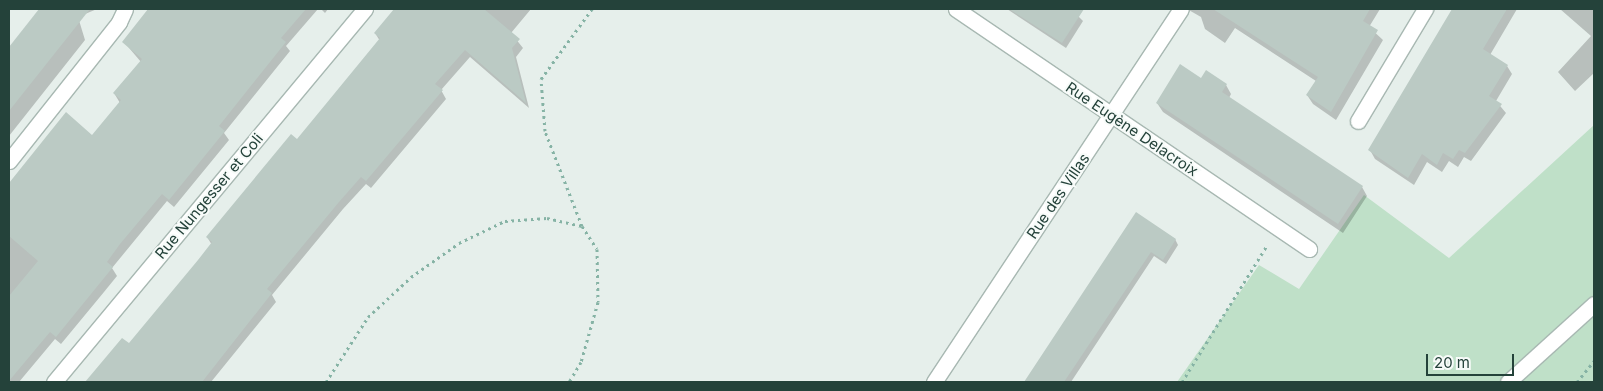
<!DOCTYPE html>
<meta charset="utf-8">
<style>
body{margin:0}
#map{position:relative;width:1603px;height:391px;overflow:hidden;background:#e6efeb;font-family:Inter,sans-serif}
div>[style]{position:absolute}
.green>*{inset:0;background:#bfe0c8}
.shadow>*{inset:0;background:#0003}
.building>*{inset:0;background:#bbcac4}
.path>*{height:3px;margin-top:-1.5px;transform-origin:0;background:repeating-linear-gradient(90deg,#86b3a5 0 2.5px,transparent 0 6.5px)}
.roads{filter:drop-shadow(1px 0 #a8b8b2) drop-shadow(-1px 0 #a8b8b2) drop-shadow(0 1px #a8b8b2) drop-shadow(0 -1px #a8b8b2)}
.lane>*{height:15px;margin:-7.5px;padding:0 7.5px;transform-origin:7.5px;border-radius:7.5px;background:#fff}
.street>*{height:15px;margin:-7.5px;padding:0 7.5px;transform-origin:7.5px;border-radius:7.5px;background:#fff}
span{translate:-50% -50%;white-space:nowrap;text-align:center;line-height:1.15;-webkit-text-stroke:4px #f7fbf9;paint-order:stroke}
.street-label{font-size:15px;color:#24423a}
.frame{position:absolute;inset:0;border:10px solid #24423a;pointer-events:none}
.scale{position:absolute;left:1426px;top:354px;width:88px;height:22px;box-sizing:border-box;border:2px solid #24423a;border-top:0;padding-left:6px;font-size:15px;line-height:18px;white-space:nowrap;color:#24423a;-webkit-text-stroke:4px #f7fbf9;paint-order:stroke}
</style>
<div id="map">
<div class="green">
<i style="clip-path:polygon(1594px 125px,1594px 382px,1177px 382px,1259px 265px,1299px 289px,1364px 195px,1449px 258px)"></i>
</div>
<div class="shadow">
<i style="clip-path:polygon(41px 9px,97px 9px,78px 17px,85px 40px,9px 136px,9px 49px)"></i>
<i style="clip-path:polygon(154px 9px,183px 9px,228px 47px,217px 9px,318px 9px,286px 46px,290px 51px,224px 133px,229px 140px,174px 207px,167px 201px,112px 268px,117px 276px,104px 292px,61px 344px,55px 339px,19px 382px,9px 382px,9px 200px,30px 173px,92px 137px,120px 103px,114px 93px,141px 62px,124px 42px,165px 34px)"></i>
<i style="clip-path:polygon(321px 9px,328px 9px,325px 13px)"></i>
<i style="clip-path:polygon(395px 9px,531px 9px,511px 33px,523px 48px,516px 57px,529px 108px,470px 57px,441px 90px,446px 99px,371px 188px,366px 184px,343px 209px,272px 295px,276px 302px,211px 382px,87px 382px,122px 339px,129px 345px,212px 245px,207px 237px,297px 141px,380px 41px,375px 33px)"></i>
<i style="clip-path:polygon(1007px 9px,1071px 9px,1083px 21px,1066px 48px)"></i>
<i style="clip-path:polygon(1187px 9px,1325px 9px,1332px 13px,1334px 9px,1380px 9px,1369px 27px,1383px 40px,1336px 120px,1313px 104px,1307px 95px,1316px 81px,1235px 28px,1225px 43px,1205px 29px,1201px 17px)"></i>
<i style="clip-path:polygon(1453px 9px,1472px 12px,1474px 9px,1517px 9px,1490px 55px,1507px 66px,1512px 74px,1496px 101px,1506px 113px,1471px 161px,1464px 157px,1458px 167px,1449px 161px,1442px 172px,1427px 162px,1414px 185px,1375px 159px,1370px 150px)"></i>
<i style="clip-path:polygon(1560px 9px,1594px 9px,1594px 73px,1575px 91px,1558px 72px,1591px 36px)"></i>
<i style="clip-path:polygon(1201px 79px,1226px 85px,1231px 94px,1229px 98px,1362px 187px,1367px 196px,1343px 233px,1163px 112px,1157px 103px)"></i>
<i style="clip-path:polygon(1137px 214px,1175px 239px,1178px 245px,1166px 264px,1154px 256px,1071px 382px,1026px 382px)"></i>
</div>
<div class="building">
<i style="clip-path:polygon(39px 9px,90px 9px,9px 111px,9px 47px)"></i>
<i style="clip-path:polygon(148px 9px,306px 9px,281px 38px,286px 42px,219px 126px,225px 131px,169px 200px,162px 194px,120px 244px,107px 262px,113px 267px,56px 337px,50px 332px,9px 381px,9px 296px,38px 261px,9px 236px,9px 183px,66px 112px,92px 135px,121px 100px,113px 93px,142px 59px,122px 42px)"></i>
<i style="clip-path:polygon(394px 9px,484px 9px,520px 39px,512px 48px,526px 103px,465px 50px,435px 84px,443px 90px,366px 181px,361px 177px,339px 202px,267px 289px,272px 293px,202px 382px,85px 382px,122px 338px,129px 343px,198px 260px,212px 242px,206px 237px,291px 134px,297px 139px,325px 105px,380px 38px,374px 33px)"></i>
<i style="clip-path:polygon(1009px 9px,1084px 9px,1062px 43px)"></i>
<i style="clip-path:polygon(1213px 9px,1370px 9px,1363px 21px,1378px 30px,1331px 112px,1306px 95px,1318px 77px)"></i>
<i style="clip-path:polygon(1452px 9px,1507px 9px,1483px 49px,1508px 65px,1489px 96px,1502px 104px,1465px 153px,1459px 150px,1453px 159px,1443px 153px,1437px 165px,1422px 154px,1408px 178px,1368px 150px)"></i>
<i style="clip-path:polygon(1180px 64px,1201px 78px,1206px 70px,1227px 84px,1222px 92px,1363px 186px,1338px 224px,1156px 103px)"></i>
<i style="clip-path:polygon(1136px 212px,1176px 239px,1163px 260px,1151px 252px,1064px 382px,1024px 382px)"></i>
</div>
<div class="path">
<i style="left:582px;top:226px;width:102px;rotate:-111.3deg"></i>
<i style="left:545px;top:131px;width:52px;rotate:-94.4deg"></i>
<i style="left:541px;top:79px;width:87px;rotate:-53.9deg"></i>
<i style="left:326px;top:382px;width:77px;rotate:-57.1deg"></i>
<i style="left:368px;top:317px;width:59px;rotate:-42.9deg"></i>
<i style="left:411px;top:277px;width:59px;rotate:-35.3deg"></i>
<i style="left:459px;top:243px;width:51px;rotate:-25.6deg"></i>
<i style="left:505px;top:221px;width:42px;rotate:-4.1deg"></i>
<i style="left:547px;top:218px;width:36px;rotate:13deg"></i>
<i style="left:582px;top:226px;width:27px;rotate:57deg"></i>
<i style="left:597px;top:249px;width:53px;rotate:88.9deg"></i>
<i style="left:598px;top:302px;width:62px;rotate:105.8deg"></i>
<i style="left:581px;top:362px;width:23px;rotate:121deg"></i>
<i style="left:1182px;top:382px;width:159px;rotate:-58.1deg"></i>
<i style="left:1577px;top:382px;width:27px;rotate:-51deg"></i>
</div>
<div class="roads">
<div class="lane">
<i style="left:1508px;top:382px;width:116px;rotate:-42.2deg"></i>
</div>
<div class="street">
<i style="left:956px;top:9px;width:427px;rotate:34.2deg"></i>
<i style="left:1358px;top:121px;width:131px;rotate:-59.1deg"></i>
<i style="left:9px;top:161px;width:177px;rotate:-51.6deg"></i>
<i style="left:119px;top:22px;width:14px;rotate:-65deg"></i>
<i style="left:54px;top:382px;width:486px;rotate:-50.2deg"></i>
<i style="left:934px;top:382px;width:447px;rotate:-56.5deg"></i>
</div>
</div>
<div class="street-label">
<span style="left:1132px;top:129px;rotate:34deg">Rue Eugène Delacroix</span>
<span style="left:209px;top:196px;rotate:-50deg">Rue Nungesser et Coli</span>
<span style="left:1058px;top:196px;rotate:-56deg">Rue des Villas</span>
</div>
<div class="frame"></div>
<div class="scale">20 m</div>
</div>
